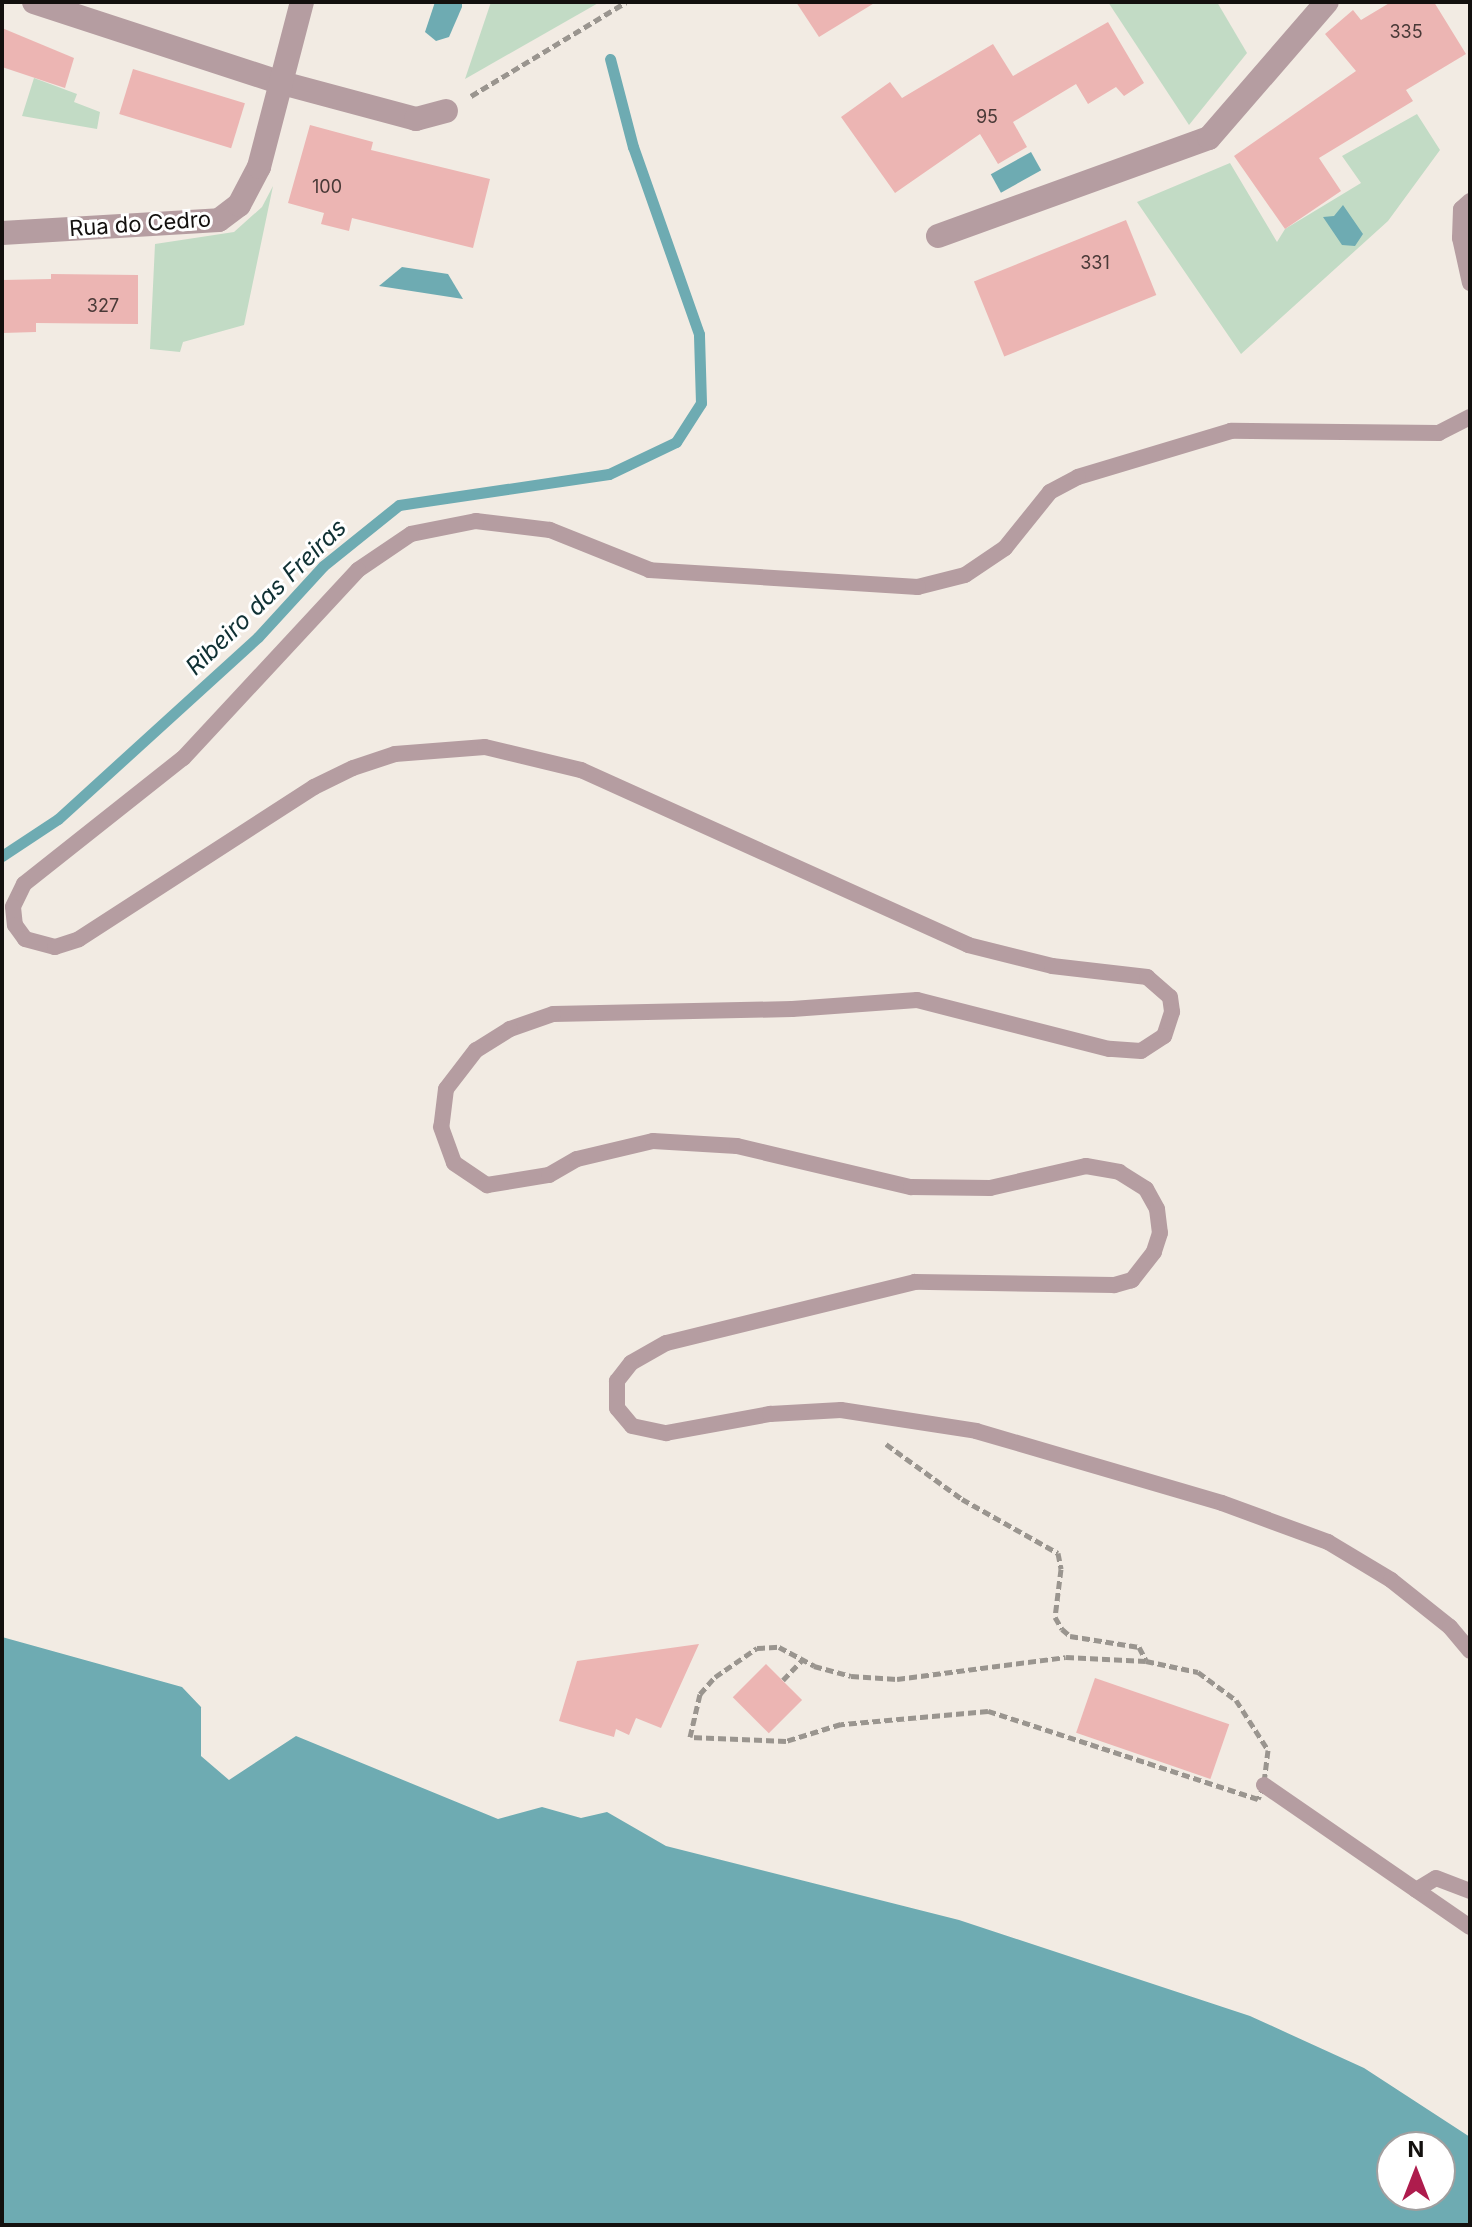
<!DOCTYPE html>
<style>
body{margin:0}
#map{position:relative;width:1472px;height:2227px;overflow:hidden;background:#f2ebe3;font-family:Inter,sans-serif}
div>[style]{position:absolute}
.green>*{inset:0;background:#c2dbc5}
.water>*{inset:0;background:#6eabb2;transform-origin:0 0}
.stream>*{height:11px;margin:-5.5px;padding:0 5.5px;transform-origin:5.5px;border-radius:5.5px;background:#6eabb2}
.building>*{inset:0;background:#ecb5b3;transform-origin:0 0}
.path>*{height:5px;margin-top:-2.5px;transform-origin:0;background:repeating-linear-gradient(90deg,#9a958f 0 8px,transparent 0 12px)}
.lane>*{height:16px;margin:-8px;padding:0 8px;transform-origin:8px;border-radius:8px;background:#b59da1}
.street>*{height:24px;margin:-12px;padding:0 12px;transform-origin:12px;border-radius:12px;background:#b59da1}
span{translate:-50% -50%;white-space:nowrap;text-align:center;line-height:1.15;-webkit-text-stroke:6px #fff;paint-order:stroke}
.number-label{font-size:18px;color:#493937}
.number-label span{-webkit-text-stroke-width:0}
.street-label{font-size:22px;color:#13100e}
.water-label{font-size:24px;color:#0f3033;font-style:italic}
.frame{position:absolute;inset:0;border:4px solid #13100e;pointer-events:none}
.north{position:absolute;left:1376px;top:2131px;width:80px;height:80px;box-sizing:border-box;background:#fff;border:2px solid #a19f9f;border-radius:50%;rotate:0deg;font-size:22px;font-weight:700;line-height:32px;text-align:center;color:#13100e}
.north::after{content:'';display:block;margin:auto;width:28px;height:36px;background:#ae1c4d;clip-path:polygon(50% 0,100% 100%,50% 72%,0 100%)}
</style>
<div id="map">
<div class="green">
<i style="clip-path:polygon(491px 2px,600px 2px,465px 79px)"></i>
<i style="clip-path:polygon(1108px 2px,1217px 2px,1247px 53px,1189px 125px)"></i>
<i style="clip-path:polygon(34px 78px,77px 94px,74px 102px,100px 112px,97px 129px,22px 116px)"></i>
<i style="clip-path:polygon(1417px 114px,1440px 150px,1388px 221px,1241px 354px,1137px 202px,1230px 163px,1277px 242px,1285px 229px,1361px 183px,1342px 156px)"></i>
<i style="clip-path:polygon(273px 186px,244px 325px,183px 342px,180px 352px,150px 349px,155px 244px,234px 232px,262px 207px)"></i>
</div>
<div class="water">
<i style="clip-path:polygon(435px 2px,462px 2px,462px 7px,449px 37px,436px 41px,425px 32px)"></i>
<i style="left:1031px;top:152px;width:21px;height:46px;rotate:61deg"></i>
<i style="clip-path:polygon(1343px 205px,1363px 234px,1355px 246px,1342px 245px,1323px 217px,1334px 216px)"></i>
<i style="clip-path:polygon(402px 267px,448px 274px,463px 299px,379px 286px)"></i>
<i style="clip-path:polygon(evenodd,2px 1637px,182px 1687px,201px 1707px,201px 1756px,229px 1780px,296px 1736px,498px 1819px,542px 1807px,581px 1818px,607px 1812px,666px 1846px,959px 1920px,1250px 2016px,1364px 2068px,1470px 2137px,1470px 2225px,2px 2225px,2px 1637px,1440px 2147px,1440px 2195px,1392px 2195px,1392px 2147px,1440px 2147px)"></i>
</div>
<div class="stream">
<i style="left:2px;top:856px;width:67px;rotate:-33.5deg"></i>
<i style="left:58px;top:819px;width:270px;rotate:-42.3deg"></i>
<i style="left:258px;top:637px;width:96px;rotate:-47.5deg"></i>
<i style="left:323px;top:566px;width:97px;rotate:-38.8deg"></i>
<i style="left:399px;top:505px;width:212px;rotate:-8.4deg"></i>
<i style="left:609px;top:474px;width:74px;rotate:-25.5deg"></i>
<i style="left:676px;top:442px;width:46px;rotate:-57.3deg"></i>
<i style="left:701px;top:403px;width:69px;rotate:-91.7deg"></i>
<i style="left:699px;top:334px;width:198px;rotate:-109.4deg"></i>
<i style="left:633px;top:147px;width:91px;rotate:-104.6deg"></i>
</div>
<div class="building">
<i style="clip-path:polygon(796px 2px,876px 2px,819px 37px)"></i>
<i style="clip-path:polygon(1391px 2px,1434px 2px,1466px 54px,1406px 90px,1413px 101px,1319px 158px,1341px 191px,1285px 229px,1234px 156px,1356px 71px,1325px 34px,1353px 10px,1361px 20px)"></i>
<i style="clip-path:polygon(1108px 22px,1144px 83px,1124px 96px,1116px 87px,1088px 104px,1076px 84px,1013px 122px,1027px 147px,998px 164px,980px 134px,895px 193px,841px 117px,890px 82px,902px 98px,993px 44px,1013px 76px)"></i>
<i style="clip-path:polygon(2px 28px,74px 58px,65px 88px,2px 67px)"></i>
<i style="left:133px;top:69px;width:117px;height:47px;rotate:17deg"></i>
<i style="clip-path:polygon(310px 125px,373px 142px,371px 150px,490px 179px,473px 248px,352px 218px,349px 231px,321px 224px,324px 213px,288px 203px)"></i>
<i style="left:1126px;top:220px;width:81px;height:164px;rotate:68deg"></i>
<i style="clip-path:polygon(51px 274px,138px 275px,138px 324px,36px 323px,36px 332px,2px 333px,2px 280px,51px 279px)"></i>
<i style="clip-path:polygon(699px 1644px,661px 1728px,636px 1718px,629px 1735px,616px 1729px,614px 1737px,559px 1721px,577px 1661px)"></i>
<i style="left:766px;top:1664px;width:51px;height:47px;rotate:45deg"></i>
<i style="left:1095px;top:1678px;width:142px;height:58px;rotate:19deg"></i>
</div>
<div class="path">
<i style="left:471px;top:96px;width:181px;rotate:-31.2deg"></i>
<i style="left:886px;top:1444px;width:94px;rotate:35.9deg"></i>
<i style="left:962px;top:1499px;width:110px;rotate:29.4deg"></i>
<i style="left:1058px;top:1553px;width:16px;rotate:79deg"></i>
<i style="left:1061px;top:1569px;width:48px;rotate:97.1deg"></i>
<i style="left:1055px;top:1617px;width:14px;rotate:60deg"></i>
<i style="left:1062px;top:1629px;width:11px;rotate:41deg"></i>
<i style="left:1070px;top:1636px;width:70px;rotate:9.1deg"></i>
<i style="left:1139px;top:1647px;width:15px;rotate:62deg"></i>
<i style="left:779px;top:1647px;width:40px;rotate:28deg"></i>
<i style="left:814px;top:1666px;width:38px;rotate:15deg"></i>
<i style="left:851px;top:1676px;width:46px;rotate:3.7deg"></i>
<i style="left:897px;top:1679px;width:170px;rotate:-7.4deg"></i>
<i style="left:1066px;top:1657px;width:80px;rotate:2.9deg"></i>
<i style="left:1146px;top:1661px;width:53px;rotate:11.9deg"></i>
<i style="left:1198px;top:1672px;width:47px;rotate:36.4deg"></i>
<i style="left:1236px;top:1700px;width:59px;rotate:57.4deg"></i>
<i style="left:1268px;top:1750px;width:35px;rotate:97deg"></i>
<i style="left:1264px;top:1785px;width:15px;rotate:113deg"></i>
<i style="left:1258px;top:1799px;width:284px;rotate:-161.9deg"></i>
<i style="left:988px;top:1711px;width:148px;rotate:174.9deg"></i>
<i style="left:841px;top:1724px;width:58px;rotate:162.8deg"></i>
<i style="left:786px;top:1741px;width:96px;rotate:-177.6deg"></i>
<i style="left:690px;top:1737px;width:44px;rotate:-76.9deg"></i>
<i style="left:700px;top:1694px;width:23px;rotate:-49deg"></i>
<i style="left:715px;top:1677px;width:51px;rotate:-34.6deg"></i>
<i style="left:757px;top:1648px;width:22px;rotate:-3deg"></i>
<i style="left:783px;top:1680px;width:28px;rotate:-46deg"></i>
</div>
<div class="lane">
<i style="left:1470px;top:201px;width:12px;rotate:138deg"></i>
<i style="left:1461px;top:209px;width:29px;rotate:92deg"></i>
<i style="left:1460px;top:238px;width:46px;rotate:77.5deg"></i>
<i style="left:1470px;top:417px;width:35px;rotate:153deg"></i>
<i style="left:1439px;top:433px;width:208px;rotate:-179.4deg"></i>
<i style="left:1231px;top:431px;width:160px;rotate:163.3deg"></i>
<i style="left:1078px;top:477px;width:32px;rotate:152deg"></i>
<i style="left:1050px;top:492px;width:72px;rotate:128.8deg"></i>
<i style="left:1005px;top:548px;width:48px;rotate:146deg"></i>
<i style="left:965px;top:575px;width:49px;rotate:165.7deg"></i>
<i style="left:918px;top:587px;width:269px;rotate:-176.4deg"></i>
<i style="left:650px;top:570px;width:108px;rotate:-158.2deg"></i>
<i style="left:550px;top:530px;width:75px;rotate:-173.1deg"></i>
<i style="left:476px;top:521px;width:66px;rotate:168.7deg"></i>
<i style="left:411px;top:534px;width:64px;rotate:145.8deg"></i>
<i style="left:358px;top:570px;width:257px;rotate:132.9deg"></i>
<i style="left:183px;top:758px;width:203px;rotate:141.6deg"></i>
<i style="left:24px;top:884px;width:25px;rotate:116deg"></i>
<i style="left:13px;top:907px;width:18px;rotate:84deg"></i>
<i style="left:15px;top:925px;width:17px;rotate:54deg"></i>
<i style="left:25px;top:939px;width:31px;rotate:15deg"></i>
<i style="left:55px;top:947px;width:25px;rotate:-18deg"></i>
<i style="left:79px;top:939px;width:280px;rotate:-32.9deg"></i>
<i style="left:314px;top:787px;width:43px;rotate:-26deg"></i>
<i style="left:353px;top:768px;width:44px;rotate:-18.4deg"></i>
<i style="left:395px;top:754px;width:90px;rotate:-4.4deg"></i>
<i style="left:485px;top:747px;width:99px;rotate:13.5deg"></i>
<i style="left:581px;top:770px;width:425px;rotate:24.3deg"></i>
<i style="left:968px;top:945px;width:87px;rotate:14deg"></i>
<i style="left:1052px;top:966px;width:96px;rotate:6.6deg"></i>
<i style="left:1147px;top:977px;width:30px;rotate:41deg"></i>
<i style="left:1170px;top:997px;width:15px;rotate:82deg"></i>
<i style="left:1172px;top:1012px;width:25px;rotate:108deg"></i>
<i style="left:1164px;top:1036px;width:27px;rotate:147deg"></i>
<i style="left:1141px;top:1051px;width:32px;rotate:-176deg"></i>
<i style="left:1109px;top:1049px;width:198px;rotate:-165.7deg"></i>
<i style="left:917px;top:1000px;width:125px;rotate:175.9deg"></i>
<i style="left:792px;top:1009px;width:239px;rotate:178.8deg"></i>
<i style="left:553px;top:1014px;width:46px;rotate:160.8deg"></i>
<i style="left:510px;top:1029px;width:40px;rotate:148deg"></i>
<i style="left:476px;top:1050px;width:49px;rotate:127.6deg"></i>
<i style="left:446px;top:1089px;width:38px;rotate:97deg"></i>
<i style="left:441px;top:1127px;width:38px;rotate:70deg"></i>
<i style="left:454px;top:1163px;width:40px;rotate:34deg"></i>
<i style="left:487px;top:1185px;width:63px;rotate:-9.2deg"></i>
<i style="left:549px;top:1175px;width:32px;rotate:-30deg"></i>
<i style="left:577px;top:1159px;width:78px;rotate:-13.3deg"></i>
<i style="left:653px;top:1141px;width:84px;rotate:3.4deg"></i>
<i style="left:737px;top:1146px;width:179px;rotate:13.3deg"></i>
<i style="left:911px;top:1187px;width:79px;rotate:0.7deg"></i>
<i style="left:990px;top:1188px;width:98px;rotate:-12.9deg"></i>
<i style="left:1086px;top:1166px;width:34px;rotate:10deg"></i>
<i style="left:1119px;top:1172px;width:32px;rotate:32deg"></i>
<i style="left:1146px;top:1189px;width:23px;rotate:61deg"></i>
<i style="left:1157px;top:1209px;width:24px;rotate:83deg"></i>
<i style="left:1160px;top:1233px;width:20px;rotate:108deg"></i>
<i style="left:1154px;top:1252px;width:36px;rotate:128deg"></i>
<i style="left:1132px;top:1280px;width:19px;rotate:164deg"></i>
<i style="left:1114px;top:1285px;width:199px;rotate:-179.1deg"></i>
<i style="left:915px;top:1282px;width:256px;rotate:166.2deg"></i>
<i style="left:666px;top:1343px;width:40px;rotate:150.3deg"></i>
<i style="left:631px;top:1363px;width:23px;rotate:128deg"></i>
<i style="left:617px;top:1381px;width:27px;rotate:90deg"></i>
<i style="left:617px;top:1408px;width:23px;rotate:50deg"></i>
<i style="left:632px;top:1426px;width:35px;rotate:12deg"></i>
<i style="left:666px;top:1433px;width:106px;rotate:-10.4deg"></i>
<i style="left:770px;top:1414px;width:71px;rotate:-3.2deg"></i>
<i style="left:841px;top:1410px;width:137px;rotate:8.8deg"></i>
<i style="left:976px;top:1431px;width:256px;rotate:16.3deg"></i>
<i style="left:1222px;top:1503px;width:113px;rotate:20.2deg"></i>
<i style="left:1328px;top:1542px;width:74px;rotate:31.1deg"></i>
<i style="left:1391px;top:1580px;width:75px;rotate:38.5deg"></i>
<i style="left:1450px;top:1627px;width:31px;rotate:50deg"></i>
<i style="left:1264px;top:1785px;width:250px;rotate:34.6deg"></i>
<i style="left:1416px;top:1890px;width:23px;rotate:-31deg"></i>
<i style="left:1436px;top:1878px;width:36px;rotate:21deg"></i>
</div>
<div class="street">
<i style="left:34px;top:2px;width:261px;rotate:18.1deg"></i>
<i style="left:282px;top:83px;width:139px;rotate:15deg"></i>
<i style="left:416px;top:119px;width:31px;rotate:-15deg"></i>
<i style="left:2px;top:233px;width:217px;rotate:-3.4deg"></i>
<i style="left:219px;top:220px;width:25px;rotate:-37deg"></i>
<i style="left:239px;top:205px;width:43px;rotate:-62.2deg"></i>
<i style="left:259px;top:167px;width:171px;rotate:-75.4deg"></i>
<i style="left:938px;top:236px;width:288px;rotate:-19.9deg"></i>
<i style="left:1209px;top:138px;width:180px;rotate:-49.1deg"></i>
</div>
<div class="number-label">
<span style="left:1406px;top:32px">335</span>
<span style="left:987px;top:117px">95</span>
<span style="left:327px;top:187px">100</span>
<span style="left:1095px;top:263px">331</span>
<span style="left:103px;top:306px">327</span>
</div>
<div class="street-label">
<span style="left:140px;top:224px;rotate:-4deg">Rua do Cedro</span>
</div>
<div class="water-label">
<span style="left:266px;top:597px;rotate:-44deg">Ribeiro das Freiras</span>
</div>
<div class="frame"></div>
<div class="north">N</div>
</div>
